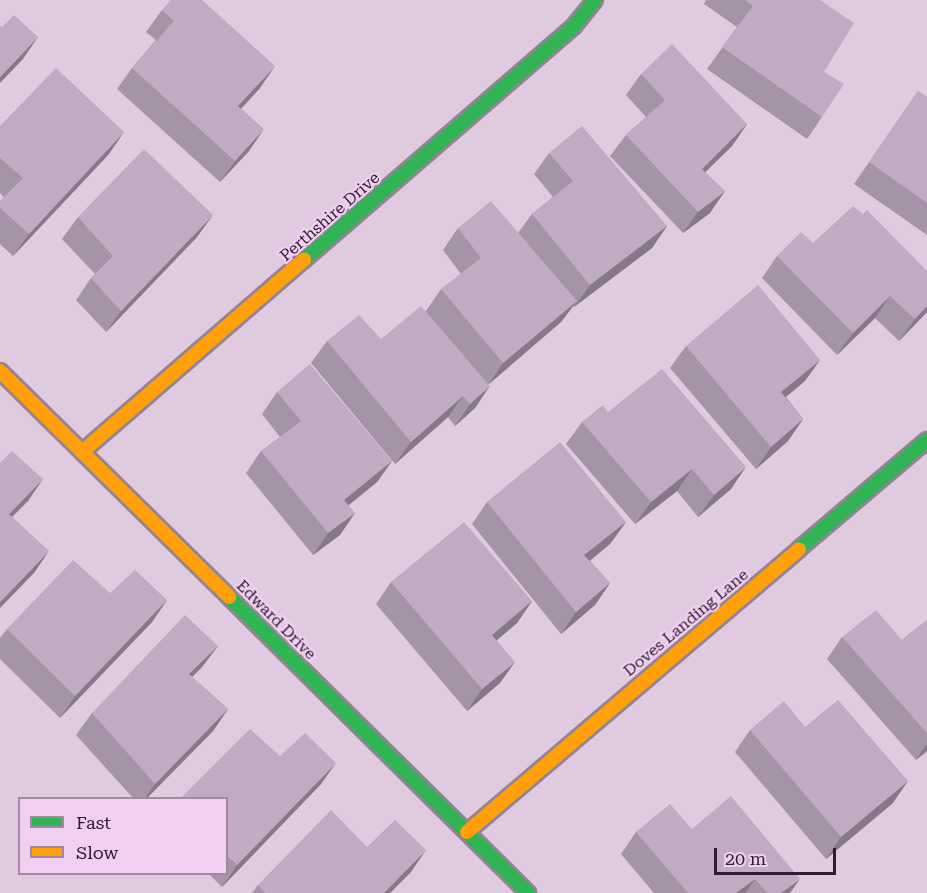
<!DOCTYPE html>
<style>
body{margin:0}
#map{position:relative;width:927px;height:893px;overflow:hidden;background:#e0cae0;font-family:"Roboto Serif",serif}
div>[style]{position:absolute}
.roads{filter:drop-shadow(2px 0 #938394) drop-shadow(-2px 0 #938394) drop-shadow(0 2px #938394) drop-shadow(0 -2px #938394)}
.fast>*{height:14px;margin:-7px;padding:0 7px;transform-origin:7px;border-radius:7px;background:#30b455}
.slow>*{height:14px;margin:-7px;padding:0 7px;transform-origin:7px;border-radius:7px;background:#ff9f0a}
.wall>*{inset:0;background:#a593a8}
.shaded-wall>*{inset:0;background:#867888}
.building>*{inset:0;background:#c0abc3}
span{translate:-50% -50%;white-space:nowrap;text-align:center;line-height:1.15;-webkit-text-stroke:4.5px #f1cff0;paint-order:stroke}
.street-label{font-size:16px;color:#2e1d32}
.legend{position:absolute;left:18px;top:797px;width:210px;height:78px;box-sizing:border-box;background:#f1cff0;border:2px solid #a388a4;margin:0;padding:8px 10px;list-style:none;font-size:18px;color:#2e1d32}
.legend li{display:flex;align-items:center;gap:12px;height:30px}
.legend b{width:30px;border:2px solid #a388a4}
.scale{position:absolute;left:714px;top:848px;width:122px;height:27px;box-sizing:border-box;border:3px solid #2e1d32;border-top:0;padding-left:8px;font-size:18px;line-height:21px;white-space:nowrap;color:#2e1d32;-webkit-text-stroke:4px #f1cff0;paint-order:stroke}
</style>
<div id="map">
<div class="roads">
<div class="fast">
<i style="left:304px;top:260px;width:357px;rotate:-40.9deg"></i>
<i style="left:574px;top:26px;width:33px;rotate:-51deg"></i>
<i style="left:799px;top:549px;width:168px;rotate:-40.4deg"></i>
<i style="left:229px;top:597px;width:421px;rotate:44.7deg"></i>
</div>
<div class="slow">
<i style="left:0;top:371px;width:322px;rotate:44.6deg"></i>
<i style="left:82px;top:452px;width:294px;rotate:-40.9deg"></i>
<i style="left:467px;top:832px;width:436px;rotate:-40.4deg"></i>
</div>
</div>
<div class="wall">
<i style="clip-path:polygon(706px 0,820px 0,824px 72px,822px 117px,807px 139px,707px 69px,737px 27px,704px 4px)"></i>
<i style="clip-path:polygon(162px 10px,260px 88px,241px 109px,249px 151px,220px 182px,117px 89px,132px 68px,156px 40px,146px 32px)"></i>
<i style="clip-path:polygon(641px 74px,747px 124px,732px 146px,705px 172px,710px 213px,683px 233px,610px 156px,626px 135px,646px 117px,626px 95px)"></i>
<i style="clip-path:polygon(918px 91px,927px 97px,927px 235px,854px 184px)"></i>
<i style="clip-path:polygon(0 126px,109px 154px,13px 256px,0 244px,0 201px,4px 197px,0 193px)"></i>
<i style="clip-path:polygon(549px 153px,667px 226px,652px 248px,574px 307px,573px 306px,561px 322px,488px 384px,475px 408px,455px 426px,448px 417px,395px 464px,311px 363px,327px 341px,381px 339px,426px 311px,441px 289px,461px 274px,443px 250px,458px 228px,518px 233px,532px 214px,553px 197px,534px 174px)"></i>
<i style="clip-path:polygon(78px 217px,197px 237px,106px 332px,76px 300px,91px 278px,95px 274px,62px 239px)"></i>
<i style="clip-path:polygon(813px 243px,927px 271px,927px 312px,899px 341px,875px 318px,837px 355px,762px 278px,777px 256px)"></i>
<i style="clip-path:polygon(686px 346px,805px 381px,786px 397px,803px 419px,788px 441px,756px 469px,670px 368px)"></i>
<i style="clip-path:polygon(277px 392px,392px 461px,377px 482px,349px 505px,340px 535px,313px 555px,246px 473px,261px 451px,280px 437px,262px 414px)"></i>
<i style="clip-path:polygon(608px 412px,731px 489px,698px 517px,677px 491px,635px 524px,566px 444px,582px 422px)"></i>
<i style="clip-path:polygon(487px 502px,626px 522px,610px 544px,590px 561px,610px 583px,595px 605px,561px 634px,472px 524px)"></i>
<i style="clip-path:polygon(391px 582px,532px 601px,517px 623px,497px 640px,500px 683px,467px 711px,376px 604px)"></i>
<i style="clip-path:polygon(110px 593px,167px 600px,152px 622px,60px 718px,0 659px,0 638px,7px 629px)"></i>
<i style="clip-path:polygon(927px 620px,927px 751px,916px 760px,827px 659px,842px 637px,902px 640px)"></i>
<i style="clip-path:polygon(218px 646px,202px 667px,192px 677px,228px 709px,213px 731px,147px 798px,133px 798px,76px 735px,92px 713px)"></i>
<i style="clip-path:polygon(805px 727px,893px 803px,826px 859px,735px 752px,750px 730px)"></i>
<i style="clip-path:polygon(280px 756px,321px 784px,222px 887px,208px 873px,226px 873px,226px 798px)"></i>
<i style="clip-path:polygon(692px 829px,790px 893px,654px 893px,621px 854px,636px 832px)"></i>
<i style="clip-path:polygon(367px 847px,411px 872px,390px 893px,252px 893px,258px 885px)"></i>
</div>
<div class="shaded-wall">
<i style="clip-path:polygon(38px 37px,23px 59px,0 83px,0 77px)"></i>
<i style="clip-path:polygon(275px 66px,260px 88px,223px 128px,238px 106px)"></i>
<i style="clip-path:polygon(747px 124px,732px 146px,687px 190px,702px 169px)"></i>
<i style="clip-path:polygon(264px 129px,249px 151px,220px 182px,235px 161px)"></i>
<i style="clip-path:polygon(124px 132px,109px 154px,13px 256px,29px 234px)"></i>
<i style="clip-path:polygon(725px 191px,710px 213px,683px 233px,698px 212px)"></i>
<i style="clip-path:polygon(213px 215px,197px 237px,106px 332px,121px 311px)"></i>
<i style="clip-path:polygon(667px 226px,652px 248px,574px 307px,590px 285px)"></i>
<i style="clip-path:polygon(890px 296px,875px 318px,837px 355px,853px 333px)"></i>
<i style="clip-path:polygon(577px 301px,561px 322px,488px 385px,503px 363px)"></i>
<i style="clip-path:polygon(927px 306px,927px 312px,899px 341px,915px 319px)"></i>
<i style="clip-path:polygon(820px 360px,805px 381px,766px 413px,781px 392px)"></i>
<i style="clip-path:polygon(490px 386px,475px 408px,455px 426px,470px 404px)"></i>
<i style="clip-path:polygon(463px 396px,448px 417px,395px 464px,411px 442px)"></i>
<i style="clip-path:polygon(803px 419px,788px 441px,756px 469px,771px 447px)"></i>
<i style="clip-path:polygon(392px 461px,377px 482px,329px 521px,344px 500px)"></i>
<i style="clip-path:polygon(746px 467px,731px 489px,698px 517px,714px 495px)"></i>
<i style="clip-path:polygon(692px 469px,677px 491px,635px 524px,651px 502px)"></i>
<i style="clip-path:polygon(43px 479px,28px 501px,0 529px,9px 514px)"></i>
<i style="clip-path:polygon(355px 513px,340px 535px,313px 555px,328px 533px)"></i>
<i style="clip-path:polygon(626px 522px,610px 544px,569px 577px,584px 555px)"></i>
<i style="clip-path:polygon(49px 551px,34px 573px,0 608px,0 602px)"></i>
<i style="clip-path:polygon(610px 583px,595px 605px,561px 634px,576px 612px)"></i>
<i style="clip-path:polygon(167px 600px,152px 622px,60px 718px,75px 696px)"></i>
<i style="clip-path:polygon(532px 601px,517px 623px,477px 657px,492px 635px)"></i>
<i style="clip-path:polygon(218px 646px,202px 667px,174px 695px,189px 674px)"></i>
<i style="clip-path:polygon(515px 662px,500px 683px,467px 711px,482px 689px)"></i>
<i style="clip-path:polygon(228px 709px,213px 731px,147px 798px,145px 798px,155px 784px)"></i>
<i style="clip-path:polygon(927px 744px,927px 751px,916px 760px)"></i>
<i style="clip-path:polygon(336px 763px,321px 784px,222px 887px,237px 865px)"></i>
<i style="clip-path:polygon(908px 781px,893px 803px,826px 859px,841px 837px)"></i>
<i style="clip-path:polygon(426px 850px,411px 872px,390px 893px,384px 893px)"></i>
<i style="clip-path:polygon(755px 879px,745px 893px,736px 893px)"></i>
<i style="clip-path:polygon(800px 879px,790px 893px,781px 893px)"></i>
</div>
<div class="building">
<i style="clip-path:polygon(171px 0,202px 0,275px 66px,238px 106px,264px 129px,235px 161px,132px 68px,174px 21px,162px 10px)"></i>
<i style="clip-path:polygon(745px 0,820px 0,854px 23px,824px 72px,844px 84px,822px 117px,722px 47px,753px 6px)"></i>
<i style="clip-path:polygon(14px 15px,38px 37px,0 77px,0 25px,2px 27px)"></i>
<i style="clip-path:polygon(672px 44px,747px 124px,702px 169px,725px 191px,698px 212px,626px 135px,665px 100px,641px 74px)"></i>
<i style="clip-path:polygon(56px 68px,124px 132px,29px 234px,0 208px,0 201px,23px 178px,0 158px,0 126px)"></i>
<i style="clip-path:polygon(918px 91px,927px 97px,927px 203px,869px 162px)"></i>
<i style="clip-path:polygon(582px 126px,667px 226px,590px 285px,532px 214px,573px 181px,549px 153px)"></i>
<i style="clip-path:polygon(144px 149px,213px 215px,121px 311px,91px 278px,113px 256px,78px 217px)"></i>
<i style="clip-path:polygon(491px 201px,577px 301px,503px 363px,441px 289px,481px 258px,458px 228px)"></i>
<i style="clip-path:polygon(853px 206px,863px 214px,867px 210px,927px 271px,927px 306px,915px 319px,890px 296px,853px 333px,777px 256px,801px 232px,813px 243px)"></i>
<i style="clip-path:polygon(758px 285px,820px 360px,781px 392px,803px 419px,771px 447px,686px 346px)"></i>
<i style="clip-path:polygon(421px 306px,490px 386px,470px 404px,463px 396px,411px 442px,327px 341px,359px 315px,381px 339px)"></i>
<i style="clip-path:polygon(310px 364px,392px 461px,344px 500px,355px 513px,328px 533px,261px 451px,301px 421px,277px 392px)"></i>
<i style="clip-path:polygon(662px 369px,746px 467px,714px 495px,692px 469px,651px 502px,582px 422px,603px 405px,608px 412px)"></i>
<i style="clip-path:polygon(560px 442px,626px 522px,584px 555px,610px 583px,576px 612px,487px 502px)"></i>
<i style="clip-path:polygon(12px 451px,43px 479px,9px 514px,49px 551px,0 602px,0 463px)"></i>
<i style="clip-path:polygon(464px 522px,532px 601px,492px 635px,515px 662px,482px 689px,391px 582px)"></i>
<i style="clip-path:polygon(73px 560px,110px 593px,135px 570px,167px 600px,75px 696px,7px 629px)"></i>
<i style="clip-path:polygon(876px 610px,902px 640px,927px 620px,927px 733px,842px 637px)"></i>
<i style="clip-path:polygon(185px 615px,218px 646px,189px 674px,228px 709px,155px 784px,92px 713px)"></i>
<i style="clip-path:polygon(838px 700px,908px 781px,841px 837px,750px 730px,784px 701px,805px 727px)"></i>
<i style="clip-path:polygon(250px 729px,280px 756px,305px 733px,336px 763px,237px 865px,226px 855px,226px 798px,181px 798px)"></i>
<i style="clip-path:polygon(731px 796px,800px 879px,781px 893px,768px 893px,755px 879px,736px 893px,688px 893px,636px 832px,670px 804px,692px 829px)"></i>
<i style="clip-path:polygon(331px 810px,367px 847px,395px 820px,426px 850px,384px 893px,265px 893px,258px 885px)"></i>
</div>
<div class="street-label">
<span style="left:330px;top:217px;rotate:-41deg">Perthshire Drive</span>
<span style="left:276px;top:620px;rotate:45deg">Edward Drive</span>
<span style="left:686px;top:623px;rotate:-40deg">Doves Landing Lane</span>
</div>
<ul class="legend">
<li><b style="height:8px;background:#30b455"></b>Fast</li>
<li><b style="height:8px;background:#ff9f0a"></b>Slow</li>
</ul>
<div class="scale">20 m</div>
</div>
